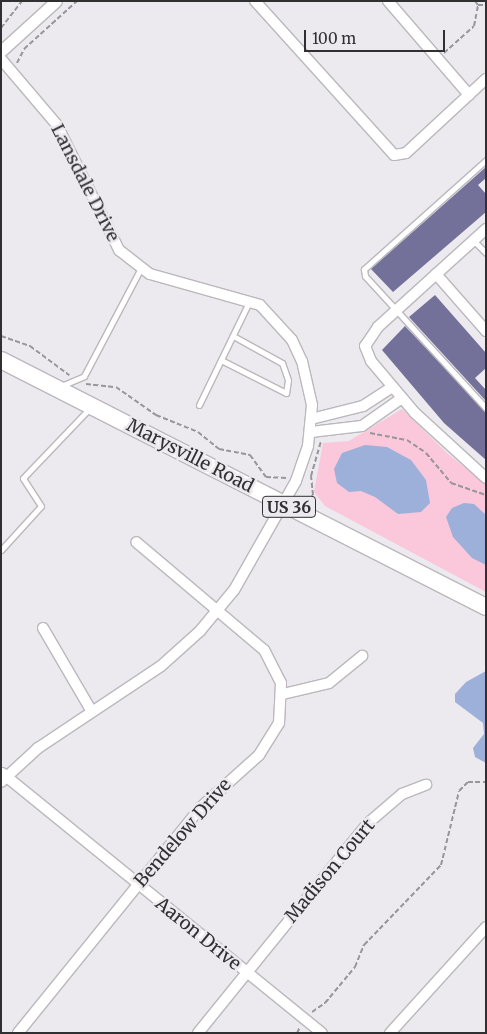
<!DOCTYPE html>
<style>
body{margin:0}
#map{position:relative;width:487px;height:1034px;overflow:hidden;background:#ece9ef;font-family:Merriweather,serif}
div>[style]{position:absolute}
.green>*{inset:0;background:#fac7db}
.water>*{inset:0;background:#9cb0da}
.building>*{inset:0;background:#73709a}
.path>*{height:2px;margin-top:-1px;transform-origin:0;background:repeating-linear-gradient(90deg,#98969a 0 5px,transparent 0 7.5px)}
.roads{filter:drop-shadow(1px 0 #bbb8bd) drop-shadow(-1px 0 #bbb8bd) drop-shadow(0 1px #bbb8bd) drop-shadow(0 -1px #bbb8bd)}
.service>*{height:5px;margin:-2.5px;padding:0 2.5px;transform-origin:2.5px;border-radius:2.5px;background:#fff}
.minor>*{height:10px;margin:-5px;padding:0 5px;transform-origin:5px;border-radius:5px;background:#fff}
.tertiary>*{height:11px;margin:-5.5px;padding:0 5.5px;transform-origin:5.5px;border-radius:5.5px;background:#fff}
.trunk>*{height:16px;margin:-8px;padding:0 8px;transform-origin:8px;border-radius:8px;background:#fff}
span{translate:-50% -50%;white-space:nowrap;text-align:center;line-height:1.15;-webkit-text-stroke:5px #ece9ef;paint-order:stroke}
.shield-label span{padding:1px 4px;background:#ece9ef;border:1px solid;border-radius:4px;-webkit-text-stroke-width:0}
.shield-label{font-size:16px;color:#302f31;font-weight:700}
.street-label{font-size:18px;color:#302f31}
.frame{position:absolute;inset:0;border:2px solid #302f31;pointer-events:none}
.scale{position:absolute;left:304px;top:30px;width:141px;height:22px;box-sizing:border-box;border:2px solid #302f31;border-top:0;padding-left:6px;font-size:15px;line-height:18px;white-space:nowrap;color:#302f31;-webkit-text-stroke:4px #ece9ef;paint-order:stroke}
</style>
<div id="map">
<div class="green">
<i style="clip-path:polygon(402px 409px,448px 454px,486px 484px,486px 592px,325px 506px,314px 492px,323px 443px,349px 441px)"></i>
</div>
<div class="water">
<i style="clip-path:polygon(365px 445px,387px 447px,411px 460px,426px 480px,430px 503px,421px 512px,398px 514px,375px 497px,361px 491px,349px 492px,337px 483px,334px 469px,342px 453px)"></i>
<i style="clip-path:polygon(464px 503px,474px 504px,486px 515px,486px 565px,472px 558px,453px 537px,446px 517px,452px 508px)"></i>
<i style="clip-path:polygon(486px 671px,486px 763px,475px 757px,473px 748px,484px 734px,483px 723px,455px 702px,455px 694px,466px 682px)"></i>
</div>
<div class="building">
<i style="clip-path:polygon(486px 167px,486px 178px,478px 185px,486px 194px,486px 212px,393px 292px,371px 269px)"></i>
<i style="clip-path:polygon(435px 295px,486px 353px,486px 368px,475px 378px,486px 390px,486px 401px,409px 317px)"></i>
<i style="clip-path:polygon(405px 326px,486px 412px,486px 460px,444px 423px,382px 350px)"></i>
</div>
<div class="path">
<i style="left:475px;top:1px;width:5px;rotate:53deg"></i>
<i style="left:1px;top:28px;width:34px;rotate:-52deg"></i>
<i style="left:444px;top:53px;width:40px;rotate:-42deg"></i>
<i style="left:474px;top:26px;width:21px;rotate:-79deg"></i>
<i style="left:478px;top:5px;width:8px"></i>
<i style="left:17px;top:63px;width:16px;rotate:-63deg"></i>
<i style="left:24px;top:49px;width:72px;rotate:-42.2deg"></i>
<i style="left:1px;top:336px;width:31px;rotate:19deg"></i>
<i style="left:30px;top:346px;width:49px;rotate:36.6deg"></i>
<i style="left:86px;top:384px;width:30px;rotate:6deg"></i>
<i style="left:116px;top:387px;width:49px;rotate:35deg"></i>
<i style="left:156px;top:415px;width:45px;rotate:22deg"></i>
<i style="left:198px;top:432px;width:27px;rotate:39deg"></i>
<i style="left:219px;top:449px;width:32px;rotate:11deg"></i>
<i style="left:250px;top:455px;width:27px;rotate:54deg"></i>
<i style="left:266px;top:477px;width:21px;rotate:3deg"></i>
<i style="left:370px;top:433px;width:38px;rotate:11deg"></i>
<i style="left:407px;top:440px;width:23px;rotate:34deg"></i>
<i style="left:426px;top:453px;width:39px;rotate:50deg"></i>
<i style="left:451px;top:483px;width:37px;rotate:19deg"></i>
<i style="left:308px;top:503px;width:9px;rotate:-58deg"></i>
<i style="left:313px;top:495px;width:19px;rotate:-96deg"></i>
<i style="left:311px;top:476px;width:36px;rotate:-74deg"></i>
<i style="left:312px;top:1012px;width:16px;rotate:-35deg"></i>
<i style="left:325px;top:1003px;width:47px;rotate:-50.2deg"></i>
<i style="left:355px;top:967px;width:24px;rotate:-68deg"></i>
<i style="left:364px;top:945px;width:111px;rotate:-46.1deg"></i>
<i style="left:441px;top:865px;width:76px;rotate:-76.3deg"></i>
<i style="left:459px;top:791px;width:13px;rotate:-45deg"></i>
<i style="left:468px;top:782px;width:18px"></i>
<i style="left:297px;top:1033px;width:7px;rotate:-63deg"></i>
</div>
<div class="roads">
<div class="service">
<i style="left:486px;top:160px;width:164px;rotate:138.2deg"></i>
<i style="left:364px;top:269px;width:7px;rotate:82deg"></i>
<i style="left:365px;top:276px;width:179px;rotate:47.5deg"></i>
<i style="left:473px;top:240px;width:18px;rotate:45deg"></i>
<i style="left:221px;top:360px;width:73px;rotate:26.9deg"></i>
<i style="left:286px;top:393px;width:13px;rotate:-81deg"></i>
<i style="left:288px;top:380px;width:18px;rotate:-109deg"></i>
<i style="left:282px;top:363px;width:56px;rotate:-151.1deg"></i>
<i style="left:61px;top:386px;width:25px;rotate:-23deg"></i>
<i style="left:84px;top:376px;width:122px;rotate:-62.2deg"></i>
<i style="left:199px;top:405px;width:117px;rotate:-64.1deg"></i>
<i style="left:1px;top:550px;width:59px;rotate:-47.7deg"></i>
<i style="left:41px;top:506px;width:33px;rotate:-123deg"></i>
<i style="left:23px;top:478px;width:97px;rotate:-46.3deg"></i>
</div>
<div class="minor">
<i style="left:255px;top:1px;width:207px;rotate:47.9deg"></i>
<i style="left:394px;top:155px;width:12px;rotate:-9deg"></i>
<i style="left:406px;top:153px;width:109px;rotate:-42.8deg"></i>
<i style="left:388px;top:1px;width:124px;rotate:49.2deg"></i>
<i style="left:1px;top:59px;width:87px;rotate:49.7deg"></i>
<i style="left:57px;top:125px;width:140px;rotate:63.6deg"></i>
<i style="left:119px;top:250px;width:39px;rotate:38deg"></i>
<i style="left:150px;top:274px;width:114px;rotate:15.7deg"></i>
<i style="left:260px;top:305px;width:47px;rotate:47.6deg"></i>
<i style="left:292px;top:340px;width:23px;rotate:65deg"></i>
<i style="left:302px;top:361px;width:45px;rotate:77.2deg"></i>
<i style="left:312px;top:405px;width:41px;rotate:95.6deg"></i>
<i style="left:308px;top:446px;width:37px;rotate:109deg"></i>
<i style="left:296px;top:481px;width:125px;rotate:119.6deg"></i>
<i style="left:234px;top:590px;width:53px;rotate:129.7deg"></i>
<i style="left:200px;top:631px;width:52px;rotate:138.1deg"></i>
<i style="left:161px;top:666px;width:148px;rotate:146.3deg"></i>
<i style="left:38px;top:748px;width:50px;rotate:137.4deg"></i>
<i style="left:486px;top:229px;width:146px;rotate:137.8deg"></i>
<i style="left:378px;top:327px;width:23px;rotate:124deg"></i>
<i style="left:365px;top:346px;width:16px;rotate:68deg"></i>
<i style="left:371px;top:361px;width:68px;rotate:49.8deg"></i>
<i style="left:415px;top:413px;width:96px;rotate:42.5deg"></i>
<i style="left:436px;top:274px;width:76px;rotate:48.7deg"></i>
<i style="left:311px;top:419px;width:54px;rotate:-14deg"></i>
<i style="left:363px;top:406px;width:35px;rotate:-33deg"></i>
<i style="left:311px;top:432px;width:51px;rotate:-6.7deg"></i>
<i style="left:362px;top:426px;width:49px;rotate:-35deg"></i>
<i style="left:43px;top:628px;width:97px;rotate:59.7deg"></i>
<i style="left:283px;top:694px;width:47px;rotate:-13.4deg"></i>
<i style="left:329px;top:683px;width:43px;rotate:-39.3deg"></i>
<i style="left:2px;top:773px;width:412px;rotate:39.1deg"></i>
<i style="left:18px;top:1033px;width:289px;rotate:-51deg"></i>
<i style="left:200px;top:808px;width:79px;rotate:-41.9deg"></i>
<i style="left:259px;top:755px;width:38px;rotate:-58deg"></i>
<i style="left:279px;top:723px;width:40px;rotate:-87.1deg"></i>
<i style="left:281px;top:683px;width:37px;rotate:-117deg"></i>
<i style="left:264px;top:650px;width:167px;rotate:-139.8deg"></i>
<i style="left:198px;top:1033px;width:269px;rotate:-51deg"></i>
<i style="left:367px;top:824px;width:46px;rotate:-40.6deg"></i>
<i style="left:402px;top:794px;width:26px;rotate:-21deg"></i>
<i style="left:390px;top:1033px;width:143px;rotate:-47.8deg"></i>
</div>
<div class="tertiary">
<i style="left:1px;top:51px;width:74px;rotate:-42.3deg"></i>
</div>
<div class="trunk">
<i style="left:1px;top:360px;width:544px;rotate:26.99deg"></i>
</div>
</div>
<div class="shield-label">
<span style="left:289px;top:507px">US 36</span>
</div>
<div class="street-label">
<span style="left:85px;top:183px;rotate:63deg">Lansdale Drive</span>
<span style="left:190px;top:456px;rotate:27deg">Marysville Road</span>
<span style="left:183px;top:833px;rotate:-49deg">Bendelow Drive</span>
<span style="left:330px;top:871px;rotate:-50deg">Madison Court</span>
<span style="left:198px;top:934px;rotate:39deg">Aaron Drive</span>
</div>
<div class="frame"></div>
<div class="scale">100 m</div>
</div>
